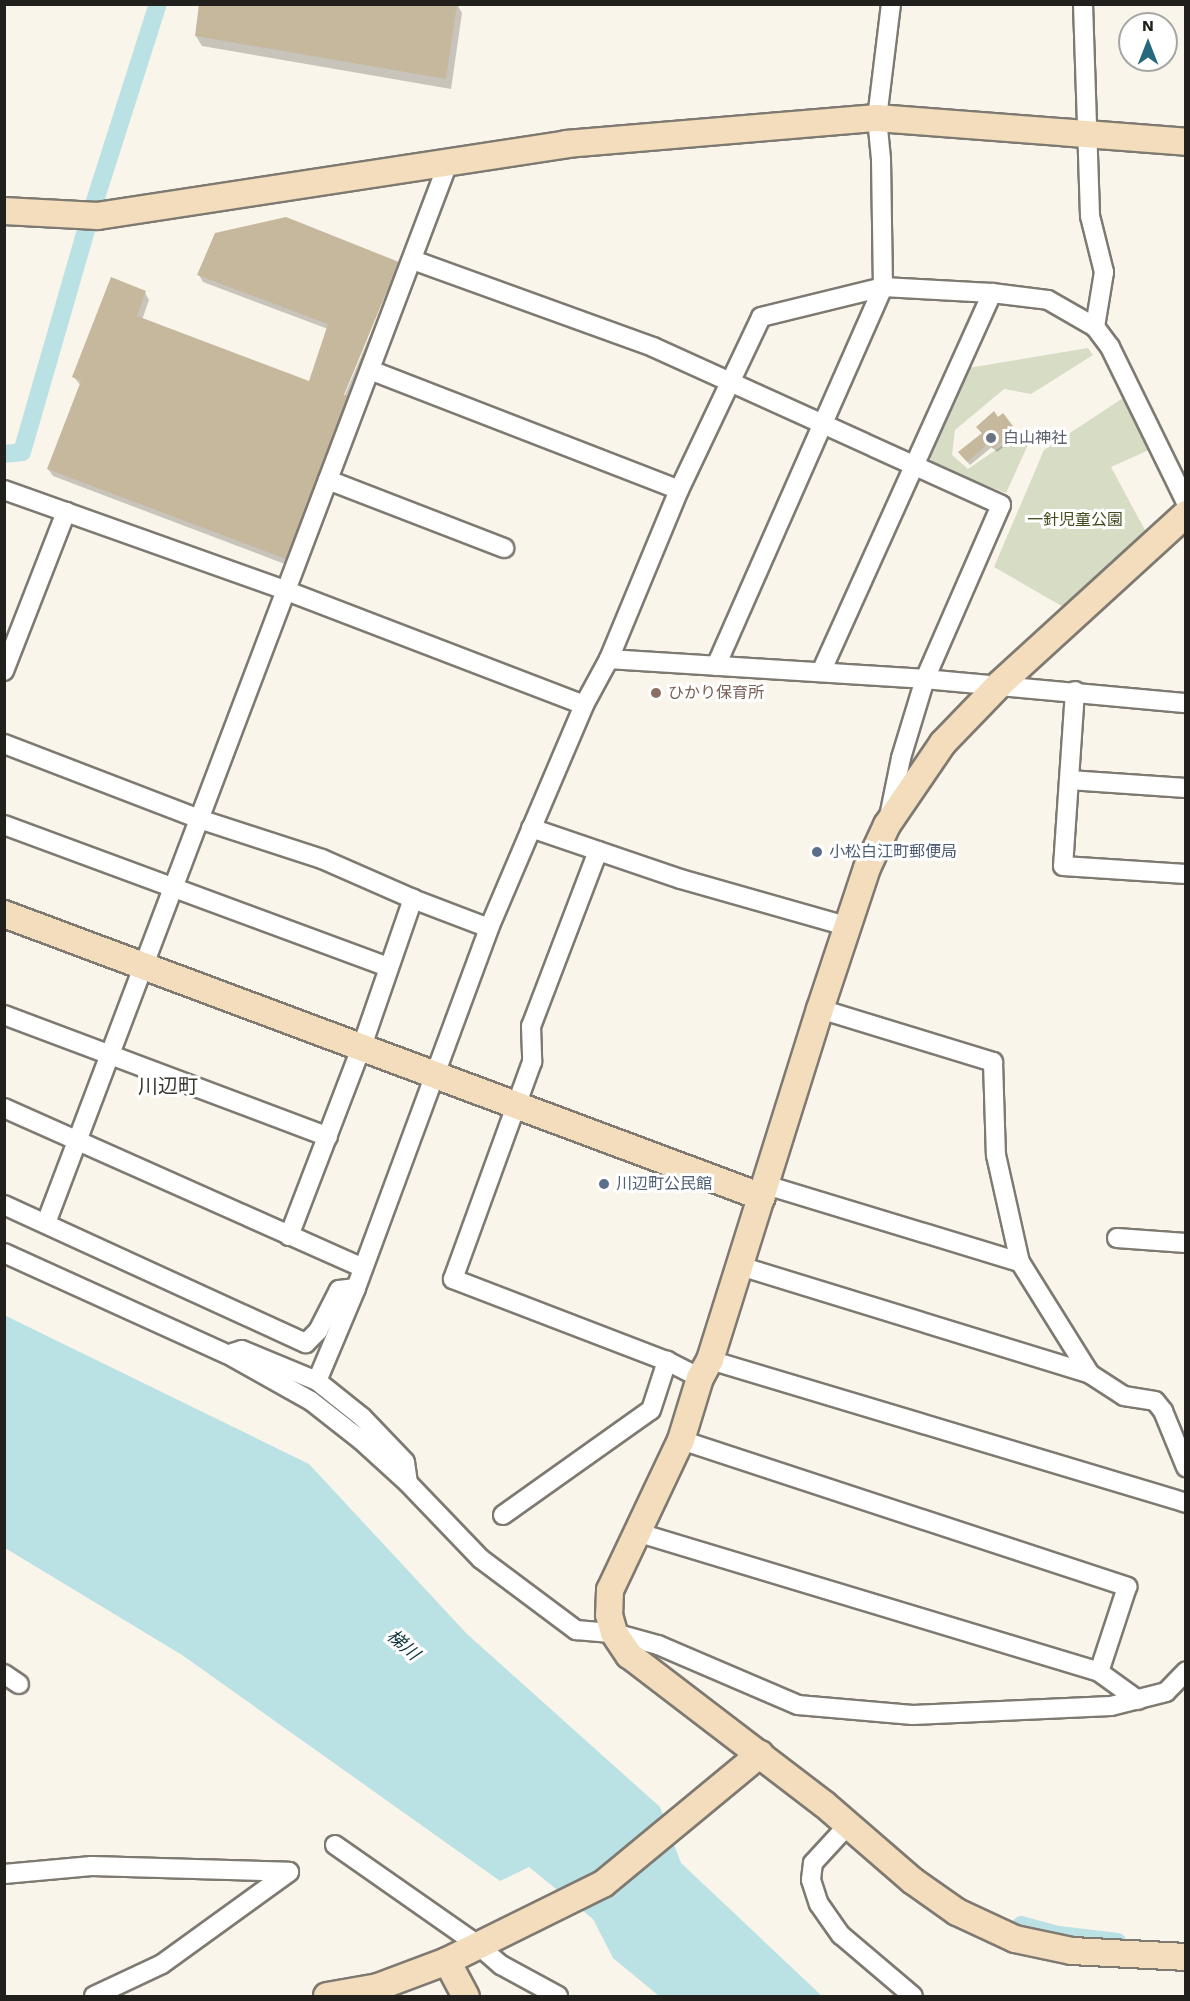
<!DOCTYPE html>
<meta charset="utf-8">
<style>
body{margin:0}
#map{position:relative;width:1190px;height:2001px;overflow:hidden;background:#faf5eb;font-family:"Work Sans","Noto Sans JP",sans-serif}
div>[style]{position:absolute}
.green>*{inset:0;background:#d6ddc4}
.water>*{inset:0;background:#bae1e4}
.shadow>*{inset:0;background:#0003}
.canal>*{height:18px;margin:-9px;padding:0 9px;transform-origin:9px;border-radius:9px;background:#bae1e4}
.building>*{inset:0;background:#c5b89d}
.roads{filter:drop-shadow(2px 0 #7e7a72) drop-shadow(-2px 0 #7e7a72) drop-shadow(0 2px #7e7a72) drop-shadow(0 -2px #7e7a72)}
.street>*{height:18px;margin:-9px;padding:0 9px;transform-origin:9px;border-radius:9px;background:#fff}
.secondary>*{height:26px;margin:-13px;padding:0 13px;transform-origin:13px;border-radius:13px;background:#f3ddbc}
.dots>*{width:16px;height:16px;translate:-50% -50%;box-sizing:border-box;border:3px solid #fff;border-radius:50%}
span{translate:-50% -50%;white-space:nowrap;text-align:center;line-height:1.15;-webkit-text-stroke:6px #fff;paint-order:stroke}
.worship-label{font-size:16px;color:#5b616d}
.left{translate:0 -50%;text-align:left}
.park-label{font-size:16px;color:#424c1d}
.education-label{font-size:16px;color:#785e54}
.service-label{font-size:16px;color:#4e5e75}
.water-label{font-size:18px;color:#0d3336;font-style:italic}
.quarter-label{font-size:20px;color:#3a372f}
.frame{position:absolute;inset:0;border:6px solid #21201c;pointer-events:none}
.north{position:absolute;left:1118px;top:12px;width:60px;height:60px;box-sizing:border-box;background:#fff;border:2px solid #a6a6a4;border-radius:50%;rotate:0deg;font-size:16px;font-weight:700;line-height:24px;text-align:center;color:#21201c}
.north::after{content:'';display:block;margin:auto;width:21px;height:27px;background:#27697c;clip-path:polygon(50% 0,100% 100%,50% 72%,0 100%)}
</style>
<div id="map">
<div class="green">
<i style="clip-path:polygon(1088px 348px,1093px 355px,1031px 394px,1004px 389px,955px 430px,952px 455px,968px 469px,1026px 429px,1032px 436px,1006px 493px,933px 464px,927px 451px,968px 368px)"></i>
<i style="clip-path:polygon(1123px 398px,1151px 449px,1111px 467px,1146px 532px,1065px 608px,994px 567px,1044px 450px)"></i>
</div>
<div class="water">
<i style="clip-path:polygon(4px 1315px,309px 1464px,467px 1634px,660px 1807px,681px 1863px,822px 1996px,659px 1996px,613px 1958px,593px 1919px,529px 1867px,500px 1881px,182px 1655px,5px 1548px)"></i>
</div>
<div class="shadow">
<i style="clip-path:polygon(200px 4px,457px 4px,462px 13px,451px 89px,202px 46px,196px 36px)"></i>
<i style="clip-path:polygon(evenodd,398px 263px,402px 270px,348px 400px,351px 405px,290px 566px,53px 476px,48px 469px,81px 386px,74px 377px,145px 293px,149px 300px,142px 320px,310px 383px,328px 329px,203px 282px,199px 275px,398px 263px,395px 266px,399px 266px,342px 402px,340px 401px,395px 266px)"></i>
<i style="clip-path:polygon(1002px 415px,1014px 431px,1011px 433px,1014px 439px,997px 452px,992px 447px,970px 465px,963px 457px,983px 434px,980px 431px)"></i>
</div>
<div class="canal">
<i style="left:94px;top:204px;width:210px;rotate:-72.3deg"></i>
<i style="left:4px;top:454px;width:18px;rotate:-6deg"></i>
<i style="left:22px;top:452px;width:237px;rotate:-73.9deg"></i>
<i style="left:1021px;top:1925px;width:39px;rotate:15deg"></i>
<i style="left:1059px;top:1935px;width:59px;rotate:6.8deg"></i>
</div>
<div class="building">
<i style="clip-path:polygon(199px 4px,457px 4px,446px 79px,195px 36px)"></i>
<i style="clip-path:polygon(286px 217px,399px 262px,344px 395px,348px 396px,286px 559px,47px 469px,81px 381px,72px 377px,111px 277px,146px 291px,137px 316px,309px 381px,328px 324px,197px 275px,215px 233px)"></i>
<i style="clip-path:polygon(994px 411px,998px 417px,1003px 413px,1013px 426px,1009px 429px,1013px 433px,993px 449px,989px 443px,967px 462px,958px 452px,982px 433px,976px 427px)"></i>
</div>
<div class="roads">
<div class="street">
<i style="left:1083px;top:4px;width:212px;rotate:88.1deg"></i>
<i style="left:1090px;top:216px;width:58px;rotate:76deg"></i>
<i style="left:1104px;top:272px;width:56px;rotate:99.3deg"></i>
<i style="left:413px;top:260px;width:255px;rotate:19.9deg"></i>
<i style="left:653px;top:347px;width:382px;rotate:24.4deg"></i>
<i style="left:1001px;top:505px;width:190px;rotate:113.6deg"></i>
<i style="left:925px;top:679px;width:83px;rotate:106.9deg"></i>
<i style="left:901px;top:758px;width:60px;rotate:101.5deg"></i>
<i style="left:370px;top:370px;width:331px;rotate:21.2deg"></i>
<i style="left:328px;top:480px;width:189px;rotate:21.1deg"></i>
<i style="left:4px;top:490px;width:300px;rotate:19.6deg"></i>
<i style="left:287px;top:591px;width:318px;rotate:21deg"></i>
<i style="left:609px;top:659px;width:317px;rotate:3.6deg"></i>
<i style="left:925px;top:679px;width:262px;rotate:5.3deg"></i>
<i style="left:716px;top:666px;width:414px;rotate:-66.2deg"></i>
<i style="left:883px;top:287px;width:128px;rotate:-90.9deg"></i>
<i style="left:881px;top:159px;width:41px;rotate:-95.6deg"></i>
<i style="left:877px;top:118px;width:115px;rotate:-83deg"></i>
<i style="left:4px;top:671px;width:171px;rotate:-68.7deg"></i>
<i style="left:821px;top:672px;width:416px;rotate:-65.7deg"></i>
<i style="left:1075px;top:691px;width:175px;rotate:93.9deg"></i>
<i style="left:1063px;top:866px;width:123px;rotate:3.7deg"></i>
<i style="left:4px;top:744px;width:209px;rotate:21deg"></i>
<i style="left:199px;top:819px;width:129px;rotate:18deg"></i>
<i style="left:322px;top:859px;width:99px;rotate:23.7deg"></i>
<i style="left:413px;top:899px;width:81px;rotate:20.9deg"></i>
<i style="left:1069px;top:780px;width:117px;rotate:3.9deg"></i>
<i style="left:4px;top:825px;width:408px;rotate:20.3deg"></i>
<i style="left:531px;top:828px;width:158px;rotate:18.8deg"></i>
<i style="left:681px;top:879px;width:175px;rotate:15.9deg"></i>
<i style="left:598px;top:851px;width:187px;rotate:110.9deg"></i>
<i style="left:531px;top:1026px;width:36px;rotate:88deg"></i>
<i style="left:532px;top:1062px;width:231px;rotate:110deg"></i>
<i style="left:453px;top:1279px;width:229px;rotate:21deg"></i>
<i style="left:667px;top:1361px;width:37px;rotate:27deg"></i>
<i style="left:820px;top:1009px;width:181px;rotate:17deg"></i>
<i style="left:993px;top:1062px;width:93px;rotate:88.2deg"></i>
<i style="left:996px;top:1155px;width:110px;rotate:77.4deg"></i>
<i style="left:1020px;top:1262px;width:132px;rotate:58deg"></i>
<i style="left:1090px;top:1374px;width:40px;rotate:32.9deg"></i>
<i style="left:1124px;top:1396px;width:31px;rotate:9deg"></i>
<i style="left:1155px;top:1401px;width:13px;rotate:51deg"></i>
<i style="left:1163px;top:1411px;width:61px;rotate:67.7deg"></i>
<i style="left:4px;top:1015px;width:346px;rotate:20.6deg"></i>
<i style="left:4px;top:1108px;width:393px;rotate:24deg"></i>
<i style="left:766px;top:1185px;width:265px;rotate:16.9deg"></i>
<i style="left:4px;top:1205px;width:332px;rotate:24.6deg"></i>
<i style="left:306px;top:1343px;width:17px;rotate:-45deg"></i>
<i style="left:318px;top:1331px;width:46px;rotate:-62.9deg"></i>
<i style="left:339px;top:1290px;width:17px;rotate:-7deg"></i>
<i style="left:46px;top:1223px;width:1134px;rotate:-69.23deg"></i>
<i style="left:289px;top:1236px;width:204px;rotate:-69deg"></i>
<i style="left:362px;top:1046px;width:156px;rotate:-70.9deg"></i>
<i style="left:1117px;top:1238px;width:69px;rotate:4.1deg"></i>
<i style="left:4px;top:1253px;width:245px;rotate:24.4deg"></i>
<i style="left:227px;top:1354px;width:96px;rotate:29.2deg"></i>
<i style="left:311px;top:1401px;width:63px;rotate:38deg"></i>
<i style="left:361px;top:1440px;width:64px;rotate:42.5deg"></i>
<i style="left:408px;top:1483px;width:105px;rotate:46.2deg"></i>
<i style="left:481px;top:1559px;width:119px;rotate:36.8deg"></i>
<i style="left:576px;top:1630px;width:38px;rotate:5deg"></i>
<i style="left:614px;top:1633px;width:46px;rotate:15.3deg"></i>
<i style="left:658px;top:1645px;width:152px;rotate:23.2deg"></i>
<i style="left:798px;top:1705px;width:115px;rotate:5deg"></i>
<i style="left:913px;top:1715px;width:198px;rotate:-2.6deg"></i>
<i style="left:1111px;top:1706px;width:57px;rotate:-14.3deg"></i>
<i style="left:1166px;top:1692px;width:29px;rotate:-46deg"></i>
<i style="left:740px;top:1266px;width:366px;rotate:17.1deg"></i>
<i style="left:232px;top:1353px;width:10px;rotate:-17deg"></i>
<i style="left:242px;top:1350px;width:81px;rotate:22.5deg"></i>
<i style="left:317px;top:1381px;width:58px;rotate:38.7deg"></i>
<i style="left:362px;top:1417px;width:62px;rotate:46.3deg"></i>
<i style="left:405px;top:1462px;width:21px;rotate:82deg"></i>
<i style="left:710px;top:1360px;width:497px;rotate:16.7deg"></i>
<i style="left:317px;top:1381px;width:101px;rotate:-67.2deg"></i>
<i style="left:356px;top:1288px;width:384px;rotate:-69.7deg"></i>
<i style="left:489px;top:928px;width:242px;rotate:-66.9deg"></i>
<i style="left:584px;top:705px;width:52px;rotate:-61.5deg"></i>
<i style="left:609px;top:659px;width:183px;rotate:-67.5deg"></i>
<i style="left:679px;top:490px;width:191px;rotate:-64.6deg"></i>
<i style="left:761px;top:317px;width:126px;rotate:-13.8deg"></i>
<i style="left:883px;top:287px;width:109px;rotate:3.2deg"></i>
<i style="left:992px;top:293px;width:56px;rotate:7.1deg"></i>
<i style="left:1048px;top:300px;width:54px;rotate:29.9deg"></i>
<i style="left:1095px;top:327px;width:25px;rotate:53deg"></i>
<i style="left:1110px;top:347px;width:173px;rotate:63.9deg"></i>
<i style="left:681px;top:1440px;width:470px;rotate:18.2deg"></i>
<i style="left:1127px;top:1587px;width:89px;rotate:108.2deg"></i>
<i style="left:503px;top:1515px;width:181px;rotate:-35.4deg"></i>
<i style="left:651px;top:1410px;width:52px;rotate:-71.9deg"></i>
<i style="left:636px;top:1532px;width:484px;rotate:16.8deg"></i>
<i style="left:1099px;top:1672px;width:48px;rotate:35.7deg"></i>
<i style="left:4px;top:1674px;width:18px;rotate:34deg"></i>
<i style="left:848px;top:1825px;width:52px;rotate:132.6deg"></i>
<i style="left:813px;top:1863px;width:17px;rotate:97deg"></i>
<i style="left:811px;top:1880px;width:25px;rotate:72deg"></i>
<i style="left:819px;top:1904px;width:38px;rotate:55deg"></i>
<i style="left:841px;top:1935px;width:94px;rotate:40.3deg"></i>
<i style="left:335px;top:1845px;width:176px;rotate:35deg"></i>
<i style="left:479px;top:1946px;width:29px;rotate:41deg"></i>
<i style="left:501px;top:1965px;width:65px;rotate:28.5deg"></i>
<i style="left:4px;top:1874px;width:88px;rotate:-5.2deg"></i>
<i style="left:92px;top:1866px;width:197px;rotate:1.7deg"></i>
<i style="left:94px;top:1996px;width:75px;rotate:-25.2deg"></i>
<i style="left:162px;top:1964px;width:157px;rotate:-35.9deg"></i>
</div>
<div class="secondary">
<i style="left:4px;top:211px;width:94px;rotate:3deg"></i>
<i style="left:98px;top:216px;width:474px;rotate:-8.7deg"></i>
<i style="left:566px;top:144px;width:312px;rotate:-4.8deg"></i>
<i style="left:877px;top:118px;width:310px;rotate:4.4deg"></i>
<i style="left:1186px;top:514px;width:253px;rotate:137.6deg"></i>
<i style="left:999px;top:685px;width:81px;rotate:134deg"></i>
<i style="left:943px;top:743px;width:99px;rotate:124.3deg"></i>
<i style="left:887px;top:825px;width:47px;rotate:114.9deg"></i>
<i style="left:867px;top:868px;width:149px;rotate:108.4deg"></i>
<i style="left:820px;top:1009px;width:368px;rotate:107.4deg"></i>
<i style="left:710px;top:1360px;width:21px;rotate:119deg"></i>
<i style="left:700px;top:1378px;width:65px;rotate:107deg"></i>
<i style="left:681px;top:1440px;width:166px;rotate:115.3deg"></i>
<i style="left:610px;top:1590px;width:25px;rotate:92deg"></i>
<i style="left:609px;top:1615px;width:19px;rotate:74deg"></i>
<i style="left:614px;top:1633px;width:27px;rotate:56deg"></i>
<i style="left:629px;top:1655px;width:245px;rotate:37.4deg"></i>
<i style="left:824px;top:1804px;width:118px;rotate:40.9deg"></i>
<i style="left:913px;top:1881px;width:54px;rotate:35.2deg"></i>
<i style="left:957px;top:1912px;width:64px;rotate:25deg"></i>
<i style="left:1015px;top:1939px;width:58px;rotate:11.9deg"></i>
<i style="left:1072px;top:1951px;width:114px;rotate:3deg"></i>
<i style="left:4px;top:914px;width:809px;rotate:20.47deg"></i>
<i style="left:447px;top:1961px;width:40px;rotate:62deg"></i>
<i style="left:327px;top:1996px;width:52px;rotate:-10deg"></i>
<i style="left:378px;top:1987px;width:74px;rotate:-20.6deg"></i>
<i style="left:447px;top:1961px;width:174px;rotate:-26.3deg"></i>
<i style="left:603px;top:1884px;width:204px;rotate:-39.6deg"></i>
</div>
</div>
<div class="dots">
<i style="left:991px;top:438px;background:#6b7280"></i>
<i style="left:656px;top:693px;background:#8d6e63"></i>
<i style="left:817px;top:852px;background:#5c6f8a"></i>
<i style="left:604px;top:1184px;background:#5c6f8a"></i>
</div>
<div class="worship-label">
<span class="left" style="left:1003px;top:438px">白山神社</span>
</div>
<div class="park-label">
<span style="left:1075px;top:520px">一針児童公園</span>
</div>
<div class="education-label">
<span class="left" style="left:668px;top:693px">ひかり保育所</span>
</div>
<div class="service-label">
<span class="left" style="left:829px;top:852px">小松白江町郵便局</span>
<span class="left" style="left:616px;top:1184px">川辺町公民館</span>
</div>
<div class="water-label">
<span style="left:403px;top:1645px;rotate:41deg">梯川</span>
</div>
<div class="quarter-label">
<span style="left:168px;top:1086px">川辺町</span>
</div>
<div class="frame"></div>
<div class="north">N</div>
</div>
